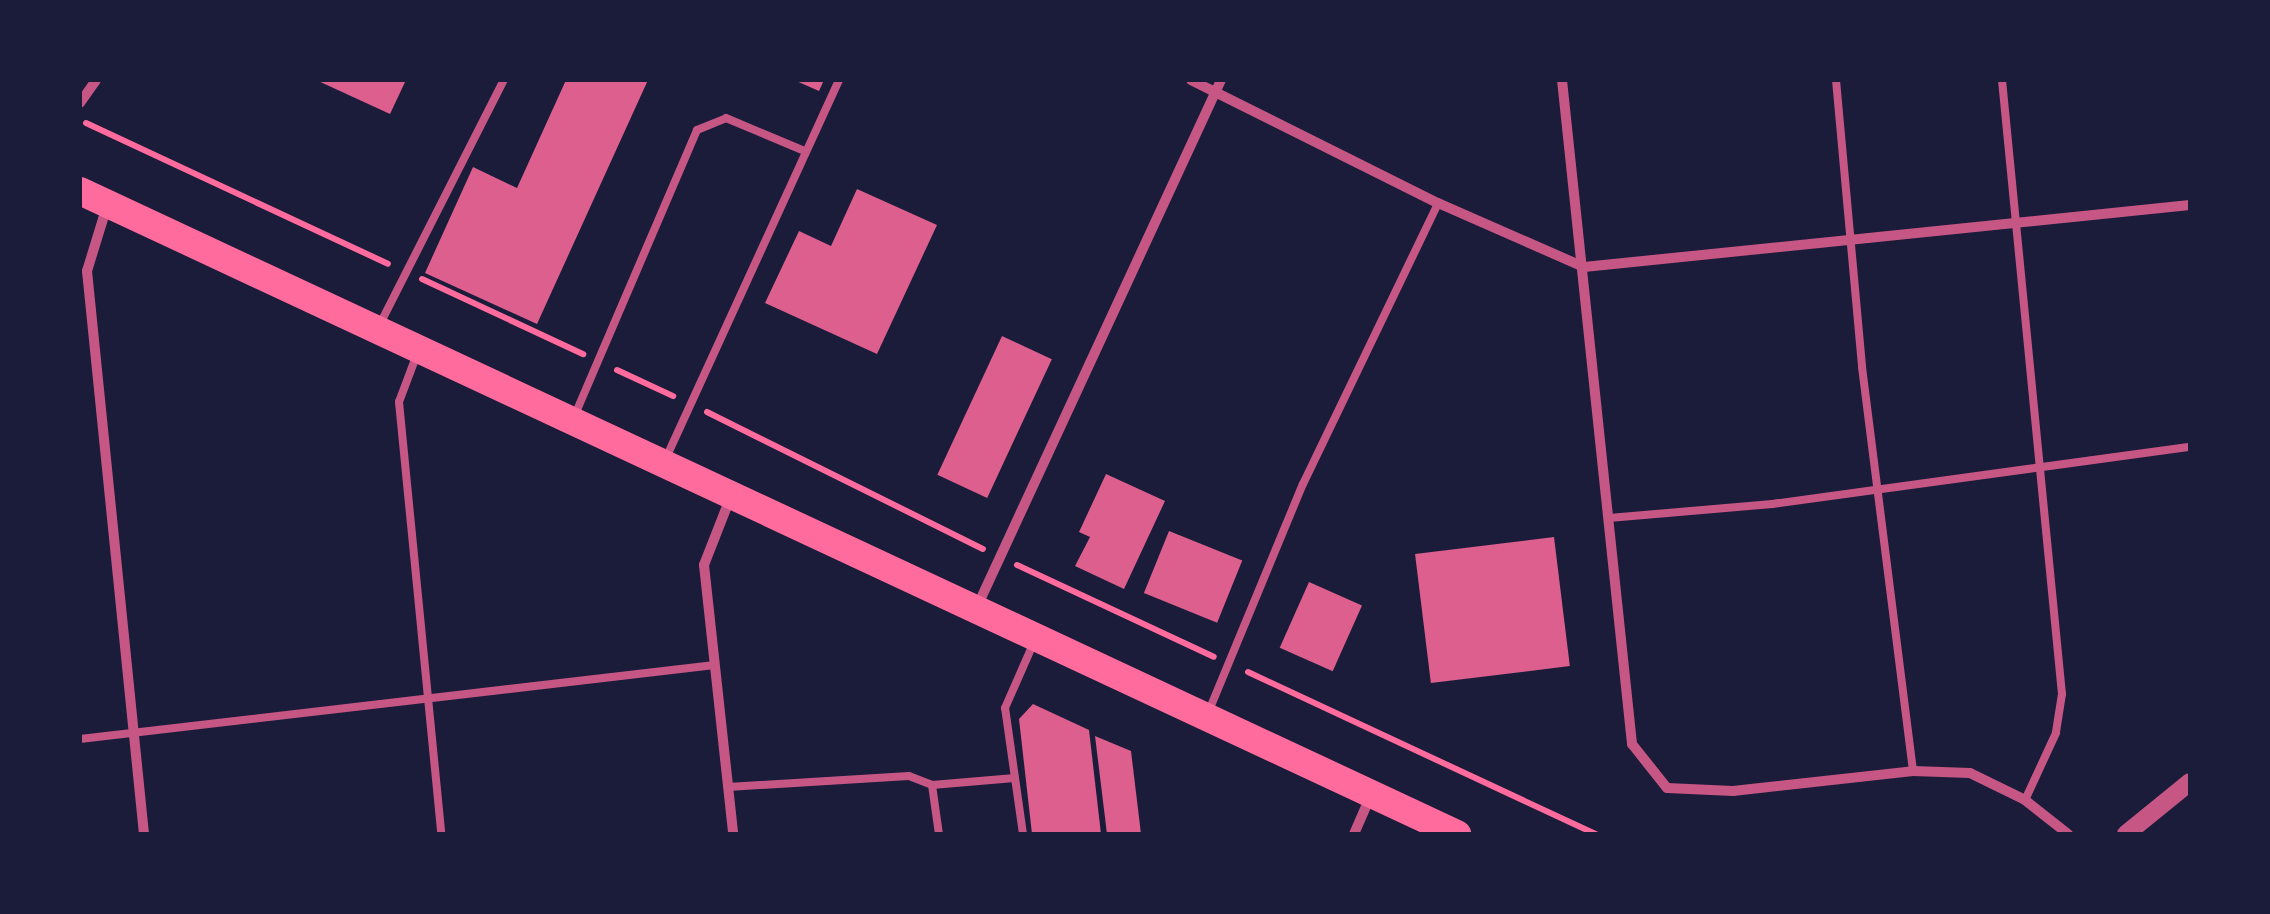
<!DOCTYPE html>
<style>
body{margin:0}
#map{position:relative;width:2270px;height:914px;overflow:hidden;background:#1b1b3a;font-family:"Sofia Sans Condensed",sans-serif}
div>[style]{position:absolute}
.building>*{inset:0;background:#dd5f8e;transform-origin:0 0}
.path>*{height:6px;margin:-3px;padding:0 3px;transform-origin:3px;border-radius:3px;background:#ff6b9d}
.service>*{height:8px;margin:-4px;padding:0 4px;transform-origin:4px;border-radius:4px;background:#c65784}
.minor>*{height:10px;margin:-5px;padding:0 5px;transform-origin:5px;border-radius:5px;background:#c65784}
.tertiary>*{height:18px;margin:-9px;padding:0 9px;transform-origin:9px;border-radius:9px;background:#c65784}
.trunk>*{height:28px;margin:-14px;padding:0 14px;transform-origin:14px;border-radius:14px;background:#ff6b9d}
span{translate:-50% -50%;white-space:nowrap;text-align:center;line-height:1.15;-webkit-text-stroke:10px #1b1b3a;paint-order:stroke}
.frame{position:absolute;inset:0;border:82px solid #1b1b3a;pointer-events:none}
</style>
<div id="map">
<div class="building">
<i style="clip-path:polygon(316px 80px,406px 80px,390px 114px)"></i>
<i style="clip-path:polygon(566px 80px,648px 80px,537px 324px,425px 273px,473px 167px,517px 188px)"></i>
<i style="clip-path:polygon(794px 80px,824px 80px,819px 91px)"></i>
<i style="clip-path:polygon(857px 189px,937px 225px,877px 354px,765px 303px,799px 231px,831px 246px)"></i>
<i style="left:1002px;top:336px;width:55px;height:153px;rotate:25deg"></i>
<i style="clip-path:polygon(1106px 474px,1165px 501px,1124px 589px,1075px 566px,1090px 537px,1079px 532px)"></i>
<i style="left:1169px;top:531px;width:79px;height:67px;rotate:22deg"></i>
<i style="left:1554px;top:537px;width:130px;height:140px;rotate:83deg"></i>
<i style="left:1309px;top:582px;width:58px;height:72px;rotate:24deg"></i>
<i style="clip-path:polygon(1033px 704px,1089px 730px,1101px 834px,1032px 834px,1019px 719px)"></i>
<i style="clip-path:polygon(1095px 736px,1131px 751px,1141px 834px,1107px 834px)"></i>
</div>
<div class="path">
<i style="left:86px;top:123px;width:333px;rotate:25deg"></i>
<i style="left:422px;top:279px;width:178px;rotate:25deg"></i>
<i style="left:617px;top:370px;width:62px;rotate:24.9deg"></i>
<i style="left:707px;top:412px;width:308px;rotate:26.4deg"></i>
<i style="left:1017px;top:565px;width:217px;rotate:25deg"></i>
<i style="left:1248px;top:672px;width:384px;rotate:25deg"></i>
</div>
<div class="service">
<i style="left:1836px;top:80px;width:288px;rotate:84.8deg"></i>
<i style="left:1862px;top:367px;width:407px;rotate:82.8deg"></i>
<i style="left:2002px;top:80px;width:617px;rotate:84.42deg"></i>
<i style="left:2062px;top:694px;width:39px;rotate:99deg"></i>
<i style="left:2056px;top:733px;width:74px;rotate:114.8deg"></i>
<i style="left:379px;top:326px;width:276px;rotate:-63.1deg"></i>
<i style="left:417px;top:354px;width:51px;rotate:110.6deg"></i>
<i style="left:399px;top:402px;width:434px;rotate:84.4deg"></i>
<i style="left:574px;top:417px;width:312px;rotate:-66.8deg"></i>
<i style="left:697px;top:130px;width:31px;rotate:-22deg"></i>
<i style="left:726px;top:118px;width:82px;rotate:22.8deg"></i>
<i style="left:666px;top:458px;width:416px;rotate:-65.4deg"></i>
<i style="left:1609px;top:518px;width:164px;rotate:-4.9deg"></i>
<i style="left:1772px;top:504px;width:422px;rotate:-7.8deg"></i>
<i style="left:1208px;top:713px;width:248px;rotate:-67.5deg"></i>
<i style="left:1303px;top:484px;width:312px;rotate:-64.3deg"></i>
<i style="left:80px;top:739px;width:639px;rotate:-6.65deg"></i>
<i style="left:932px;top:785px;width:83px;rotate:-4.8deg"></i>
<i style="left:728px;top:787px;width:181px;rotate:-3.5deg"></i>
<i style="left:909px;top:776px;width:25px;rotate:21deg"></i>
<i style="left:932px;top:785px;width:49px;rotate:81.9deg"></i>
<i style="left:1023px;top:834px;width:127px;rotate:-98.1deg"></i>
<i style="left:1005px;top:708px;width:72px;rotate:-66.3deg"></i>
</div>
<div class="minor">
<i style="left:1191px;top:80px;width:276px;rotate:26.5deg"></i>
<i style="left:1438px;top:203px;width:159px;rotate:23.7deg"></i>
<i style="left:1584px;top:267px;width:609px;rotate:-5.84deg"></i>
<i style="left:1562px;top:80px;width:668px;rotate:83.98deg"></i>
<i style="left:1632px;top:744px;width:56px;rotate:51.5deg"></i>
<i style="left:1667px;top:788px;width:66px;rotate:2.6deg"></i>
<i style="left:1733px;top:791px;width:181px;rotate:-6.3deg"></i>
<i style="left:1913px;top:771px;width:57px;rotate:2deg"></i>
<i style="left:1970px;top:773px;width:61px;rotate:26.1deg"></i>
<i style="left:2025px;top:800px;width:55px;rotate:38.3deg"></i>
<i style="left:80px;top:103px;width:28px;rotate:-55deg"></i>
<i style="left:107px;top:206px;width:68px;rotate:107.1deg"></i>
<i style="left:87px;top:271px;width:566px;rotate:84.22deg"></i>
<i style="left:731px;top:496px;width:74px;rotate:111.4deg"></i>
<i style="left:704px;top:565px;width:271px;rotate:83.8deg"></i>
<i style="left:976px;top:609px;width:583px;rotate:-65.15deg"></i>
<i style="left:1354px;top:834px;width:43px;rotate:-66.4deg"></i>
</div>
<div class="tertiary">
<i style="left:2126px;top:834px;width:82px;rotate:-39.1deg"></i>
</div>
<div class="trunk">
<i style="left:80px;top:191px;width:1520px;rotate:25.03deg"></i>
</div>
<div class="frame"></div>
</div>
